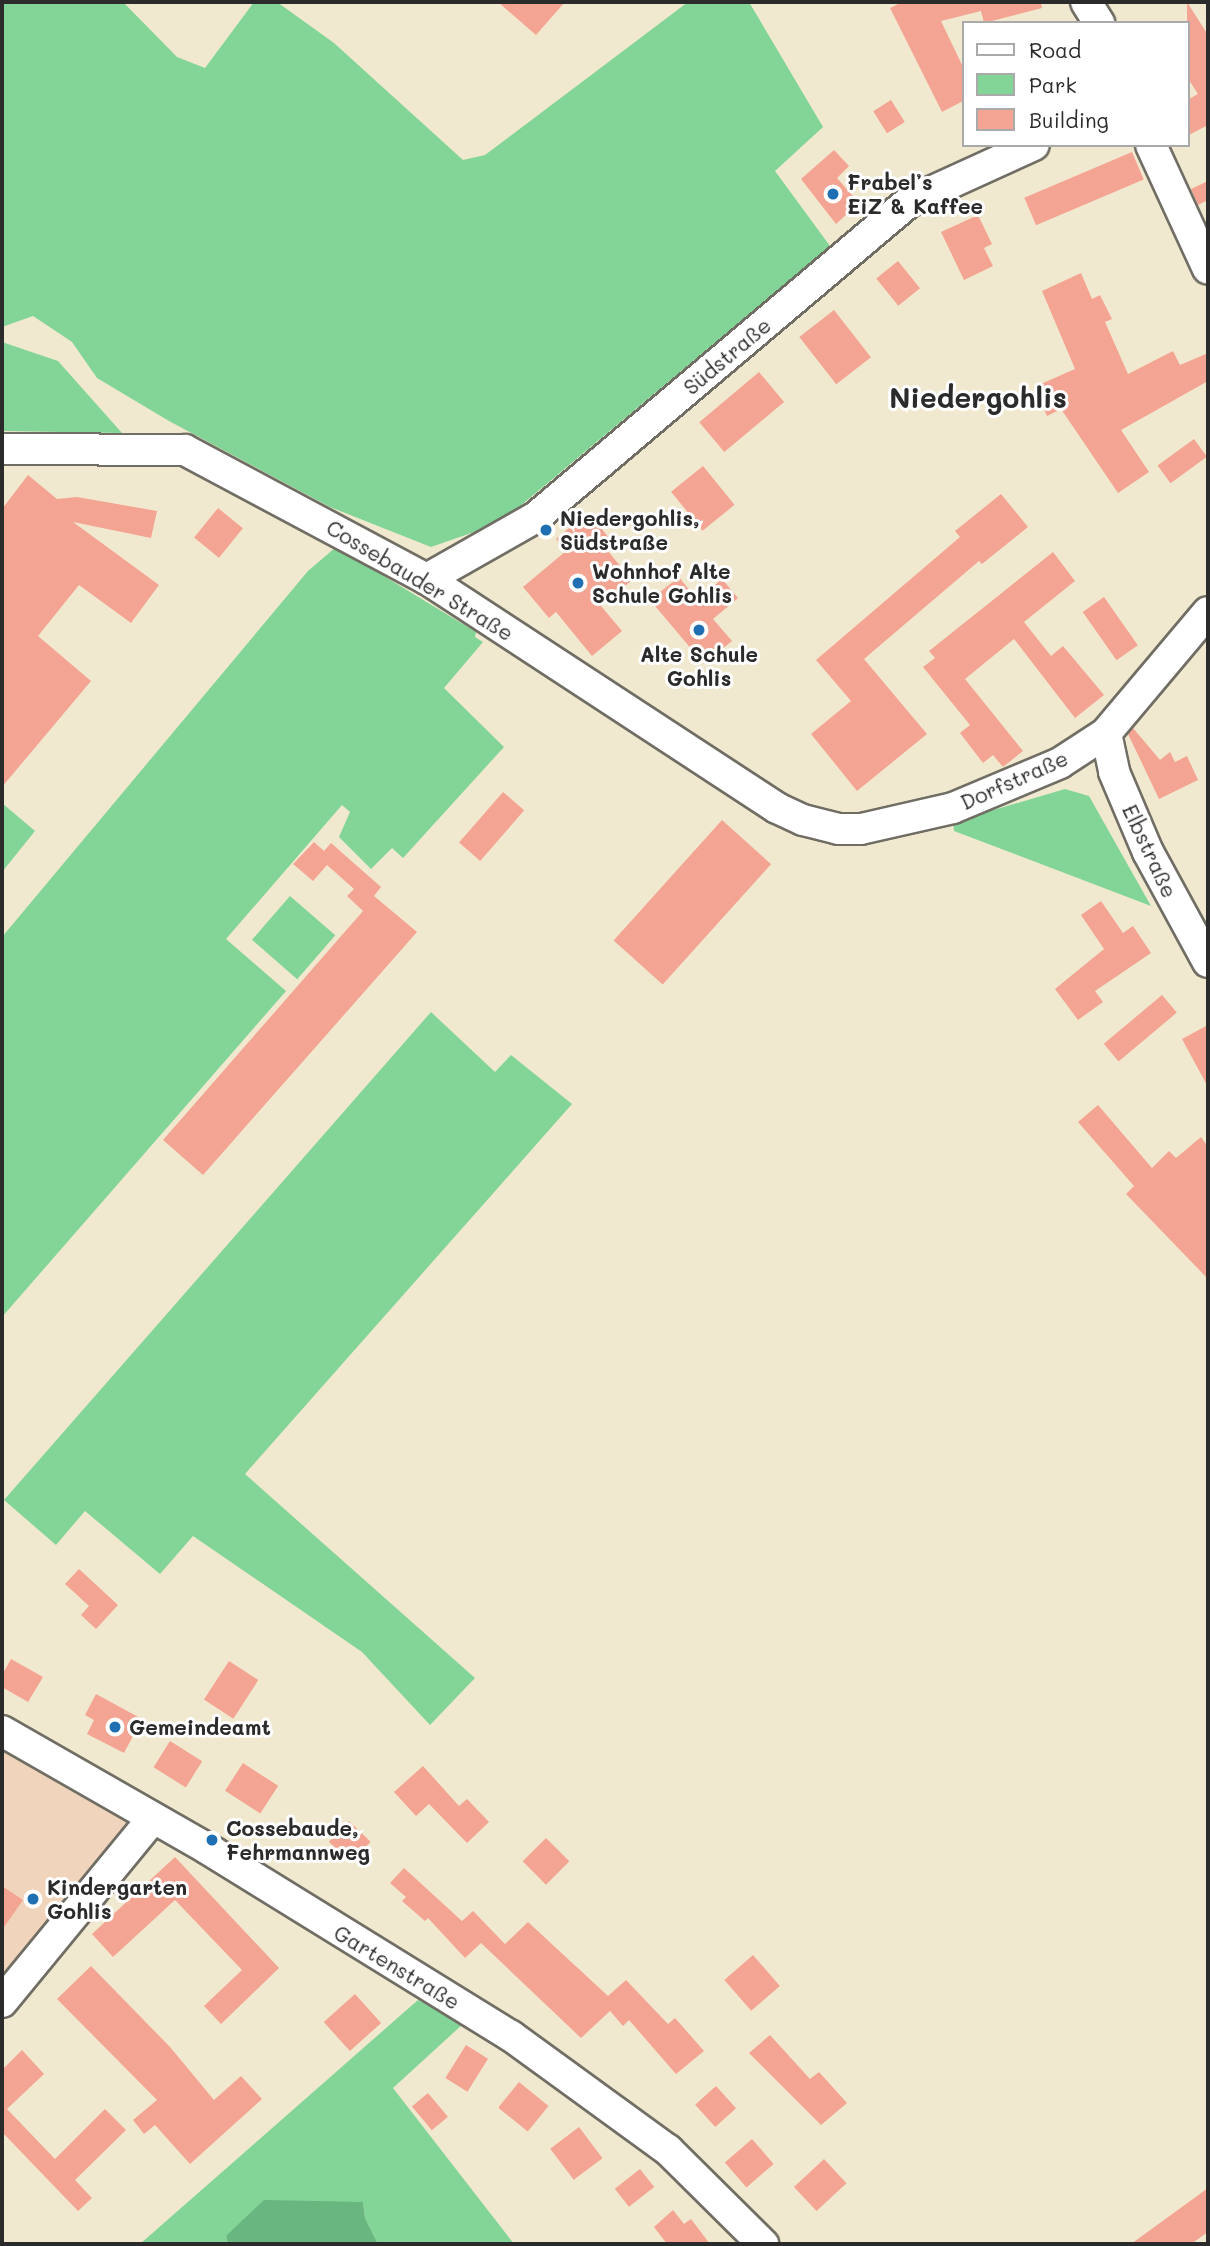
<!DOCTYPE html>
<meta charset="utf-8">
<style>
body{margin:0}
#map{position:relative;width:1210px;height:2246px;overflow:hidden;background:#f1e9cf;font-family:Mali,sans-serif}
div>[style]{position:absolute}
.built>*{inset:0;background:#f0d5bc}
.green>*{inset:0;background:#82d597;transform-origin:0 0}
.forest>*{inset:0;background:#69b680}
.building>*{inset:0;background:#f4a492;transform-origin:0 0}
.roads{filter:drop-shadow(2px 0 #706e64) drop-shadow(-2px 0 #706e64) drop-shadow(0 2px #706e64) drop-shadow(0 -2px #706e64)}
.minor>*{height:30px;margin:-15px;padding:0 15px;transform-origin:15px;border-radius:15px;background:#fff}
.dots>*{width:19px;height:19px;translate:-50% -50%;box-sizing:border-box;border:4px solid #fff;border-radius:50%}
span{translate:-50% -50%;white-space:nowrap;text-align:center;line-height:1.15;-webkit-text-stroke:6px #fff;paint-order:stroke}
.poi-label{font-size:21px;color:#2b2b2b;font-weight:700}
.left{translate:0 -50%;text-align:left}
.street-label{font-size:21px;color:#2b2b2b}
.district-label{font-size:28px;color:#2b2b2b;font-weight:700}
.frame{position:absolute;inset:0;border:4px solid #2b2b2b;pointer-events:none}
.legend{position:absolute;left:962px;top:21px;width:228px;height:126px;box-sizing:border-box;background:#fff;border:2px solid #aaa;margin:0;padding:9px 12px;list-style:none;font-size:21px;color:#2b2b2b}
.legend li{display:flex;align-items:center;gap:14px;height:35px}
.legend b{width:35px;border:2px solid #aaa}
</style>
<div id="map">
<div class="built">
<i style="clip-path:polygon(2px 1746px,128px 1820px,2px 1978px)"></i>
</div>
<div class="green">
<i style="clip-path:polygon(2px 2px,123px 2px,177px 57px,205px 68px,254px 2px,277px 2px,334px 43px,463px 160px,485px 155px,688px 2px,749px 2px,823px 127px,775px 171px,830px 246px,500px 523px,431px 547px,330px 507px,169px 421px,97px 378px,72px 342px,33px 316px,2px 327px)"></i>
<i style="clip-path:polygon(2px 342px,58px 361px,122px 433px,2px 431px)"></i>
<i style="clip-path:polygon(336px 547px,476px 632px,475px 637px,483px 642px,444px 688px,504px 747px,403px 858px,392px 848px,371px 869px,339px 837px,350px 812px,342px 805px,226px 939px,286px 991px,2px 1317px,2px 937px,308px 571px)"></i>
<i style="clip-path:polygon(1065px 789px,1089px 796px,1151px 906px,954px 831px,953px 822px)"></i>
<i style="clip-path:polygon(2px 803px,35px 831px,2px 872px)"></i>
<i style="left:290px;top:896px;width:60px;height:58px;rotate:41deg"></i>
<i style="clip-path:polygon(431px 1012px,495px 1072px,511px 1055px,572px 1104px,245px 1474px,475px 1678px,430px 1725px,362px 1652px,193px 1536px,160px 1574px,85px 1511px,56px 1545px,4px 1500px)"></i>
<i style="clip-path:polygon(418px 2000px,463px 2024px,393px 2088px,514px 2244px,378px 2244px,365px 2218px,363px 2202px,325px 2205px,226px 2236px,228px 2244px,140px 2244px)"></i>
</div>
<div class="forest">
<i style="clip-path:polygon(264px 2200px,363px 2202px,365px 2218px,378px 2244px,228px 2244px,226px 2236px)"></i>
</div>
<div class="building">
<i style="clip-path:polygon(498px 2px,565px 2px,536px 35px)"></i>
<i style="clip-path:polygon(902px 2px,1041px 2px,1042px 8px,984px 23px,981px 11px,941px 21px,963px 67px,963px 101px,942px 112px,890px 8px)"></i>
<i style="clip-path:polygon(1187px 2px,1208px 35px,1208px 125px,1187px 136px,1187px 100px,1198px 94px,1187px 77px)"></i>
<i style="left:891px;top:100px;width:26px;height:21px;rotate:58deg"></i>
<i style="clip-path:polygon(834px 150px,849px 166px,837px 178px,859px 203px,836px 224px,801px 179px)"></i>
<i style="left:1132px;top:152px;width:30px;height:117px;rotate:67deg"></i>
<i style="clip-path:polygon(1208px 181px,1208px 200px,1198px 205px,1191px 189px)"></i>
<i style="clip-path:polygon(978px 215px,992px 244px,984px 248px,993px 266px,964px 280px,941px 232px)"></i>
<i style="left:898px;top:261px;width:35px;height:28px;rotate:51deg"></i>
<i style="clip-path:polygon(1081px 273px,1092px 299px,1100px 295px,1112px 319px,1105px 322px,1128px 374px,1173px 351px,1180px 365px,1208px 353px,1208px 381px,1121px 430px,1149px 472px,1118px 493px,1061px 409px,1047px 416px,1034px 387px,1075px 369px,1042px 291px)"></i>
<i style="left:834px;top:310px;width:60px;height:44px;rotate:52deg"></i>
<i style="left:759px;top:372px;width:39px;height:78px;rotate:50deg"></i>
<i style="left:1194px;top:439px;width:22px;height:45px;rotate:54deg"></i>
<i style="left:703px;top:466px;width:50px;height:41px;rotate:51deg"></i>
<i style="clip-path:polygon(28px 475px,57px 499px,77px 497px,157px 511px,151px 538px,73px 522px,159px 585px,131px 623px,79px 585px,38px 636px,91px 681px,2px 787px,2px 509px)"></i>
<i style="clip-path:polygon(1001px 494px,1028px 527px,982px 564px,979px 561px,864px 659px,927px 734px,857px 791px,811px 734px,851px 701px,816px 660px,960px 537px,955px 531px)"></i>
<i style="left:218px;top:508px;width:32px;height:38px;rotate:39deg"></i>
<i style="clip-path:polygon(588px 512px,614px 544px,607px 550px,632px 580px,601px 606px,622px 631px,592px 656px,556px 612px,549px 618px,523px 587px,566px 551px,556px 539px)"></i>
<i style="clip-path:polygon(1053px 552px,1075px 581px,1024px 622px,1051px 656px,1063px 646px,1104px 695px,1075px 718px,1014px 639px,965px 679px,1023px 751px,1003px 767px,993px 755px,983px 763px,960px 733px,970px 725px,923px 667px,935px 658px,929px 651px)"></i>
<i style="clip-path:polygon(679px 577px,697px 600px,722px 579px,738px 598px,713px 619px,732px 641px,704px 664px,650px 600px)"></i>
<i style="left:1104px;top:597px;width:59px;height:26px;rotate:55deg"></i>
<i style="clip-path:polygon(1133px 728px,1160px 760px,1170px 752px,1175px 762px,1187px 756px,1198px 780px,1159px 799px,1128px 734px)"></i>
<i style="left:503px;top:792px;width:28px;height:67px;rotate:41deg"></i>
<i style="left:722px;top:820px;width:66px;height:162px;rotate:42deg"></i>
<i style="clip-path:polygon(314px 842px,324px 851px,331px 843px,381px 887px,374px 896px,417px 932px,203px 1175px,163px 1140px,363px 911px,347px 896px,354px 889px,327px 865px,313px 881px,293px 864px)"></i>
<i style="clip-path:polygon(1101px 901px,1123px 933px,1133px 926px,1151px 953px,1095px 991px,1103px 1002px,1078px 1020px,1055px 989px,1104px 949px,1081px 915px)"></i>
<i style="left:1162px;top:995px;width:23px;height:76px;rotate:50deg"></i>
<i style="clip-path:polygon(1208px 1025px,1208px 1087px,1182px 1039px)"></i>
<i style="clip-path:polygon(1098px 1105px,1152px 1168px,1169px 1151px,1176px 1158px,1201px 1137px,1208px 1147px,1208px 1279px,1126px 1194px,1134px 1186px,1078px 1122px)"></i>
<i style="clip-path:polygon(79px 1569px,118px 1605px,96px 1629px,81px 1615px,89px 1606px,65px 1584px)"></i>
<i style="clip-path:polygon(11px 1659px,43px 1677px,28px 1702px,2px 1687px,2px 1675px)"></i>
<i style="left:229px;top:1661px;width:35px;height:46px;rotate:33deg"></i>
<i style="clip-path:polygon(96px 1694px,142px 1719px,124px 1753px,87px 1734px,94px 1720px,85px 1715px)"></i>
<i style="left:170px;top:1741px;width:38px;height:31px;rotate:32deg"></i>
<i style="left:243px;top:1763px;width:42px;height:33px;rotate:33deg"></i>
<i style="clip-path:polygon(423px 1766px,459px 1806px,467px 1799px,489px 1822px,467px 1843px,429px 1804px,416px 1816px,394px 1792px)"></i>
<i style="left:349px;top:1821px;width:30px;height:29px;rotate:44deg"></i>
<i style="left:546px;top:1838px;width:33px;height:33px;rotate:45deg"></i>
<i style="clip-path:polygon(175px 1857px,279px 1968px,221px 2024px,204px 2006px,242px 1970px,175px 1900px,113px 1957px,92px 1934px)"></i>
<i style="clip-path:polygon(404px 1868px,462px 1921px,473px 1911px,505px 1944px,528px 1922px,608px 1996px,626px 1980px,668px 2024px,675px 2018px,704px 2051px,676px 2074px,629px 2020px,623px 2026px,610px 2011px,581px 2038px,481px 1943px,465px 1958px,428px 1918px,425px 1921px,402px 1901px,406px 1897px,390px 1883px)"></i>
<i style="clip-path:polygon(2px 1886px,23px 1900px,2px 1930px)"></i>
<i style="left:753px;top:1955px;width:41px;height:38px;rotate:49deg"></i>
<i style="clip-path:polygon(91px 1966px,170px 2047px,214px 2100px,241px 2076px,262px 2099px,190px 2164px,155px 2125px,144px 2134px,133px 2120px,157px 2100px,57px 1999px)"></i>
<i style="left:355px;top:1994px;width:39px;height:42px;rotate:48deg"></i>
<i style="clip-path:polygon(770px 2035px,810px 2079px,819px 2072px,847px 2103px,821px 2125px,749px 2053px)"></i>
<i style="left:466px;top:2045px;width:26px;height:39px;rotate:32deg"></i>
<i style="clip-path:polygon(22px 2050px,44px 2074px,7px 2109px,55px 2159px,105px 2109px,126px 2130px,75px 2180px,92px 2198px,78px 2211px,2px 2132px,2px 2070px)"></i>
<i style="left:519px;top:2082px;width:38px;height:33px;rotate:39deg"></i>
<i style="left:716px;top:2086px;width:30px;height:28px;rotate:48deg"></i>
<i style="left:428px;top:2093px;width:31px;height:21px;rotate:50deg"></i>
<i style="left:579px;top:2127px;width:39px;height:36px;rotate:53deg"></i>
<i style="left:752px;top:2139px;width:33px;height:36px;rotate:49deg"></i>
<i style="left:824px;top:2159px;width:33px;height:41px;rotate:47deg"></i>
<i style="left:640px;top:2169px;width:23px;height:32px;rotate:52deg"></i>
<i style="clip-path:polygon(1208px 2188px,1208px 2232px,1191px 2244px,1131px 2244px)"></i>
<i style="clip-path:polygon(673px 2210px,684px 2224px,691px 2219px,710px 2244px,667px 2244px,654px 2227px)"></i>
</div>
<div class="roads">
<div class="minor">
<i style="left:1086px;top:2px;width:25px;rotate:58deg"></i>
<i style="left:1151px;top:145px;width:136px;rotate:65.3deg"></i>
<i style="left:2px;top:449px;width:183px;rotate:0.3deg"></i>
<i style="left:185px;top:450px;width:274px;rotate:28.1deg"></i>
<i style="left:427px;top:579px;width:418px;rotate:33.2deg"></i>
<i style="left:777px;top:808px;width:29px;rotate:25deg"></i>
<i style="left:803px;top:820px;width:36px;rotate:14deg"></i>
<i style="left:838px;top:829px;width:23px"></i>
<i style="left:861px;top:829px;width:94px;rotate:-12.9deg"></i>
<i style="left:953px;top:808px;width:116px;rotate:-22.8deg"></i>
<i style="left:1060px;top:763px;width:55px;rotate:-33.1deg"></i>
<i style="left:1106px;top:733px;width:158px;rotate:-49.9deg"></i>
<i style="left:427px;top:579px;width:125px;rotate:-29.6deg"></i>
<i style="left:536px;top:517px;width:488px;rotate:-40.2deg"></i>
<i style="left:909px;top:202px;width:137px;rotate:-24.5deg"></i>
<i style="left:1106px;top:733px;width:40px;rotate:78deg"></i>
<i style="left:1114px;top:772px;width:87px;rotate:67deg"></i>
<i style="left:1148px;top:852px;width:125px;rotate:61.4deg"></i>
<i style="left:2px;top:1731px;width:237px;rotate:29.8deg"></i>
<i style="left:208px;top:1849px;width:356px;rotate:31.7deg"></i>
<i style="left:511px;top:2036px;width:194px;rotate:36deg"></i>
<i style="left:668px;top:2150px;width:134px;rotate:44.7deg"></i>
<i style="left:2px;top:2002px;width:238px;rotate:-50.6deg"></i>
</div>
</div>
<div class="dots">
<i style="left:833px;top:194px;background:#1f6fb2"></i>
<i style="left:546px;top:530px;background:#1f6fb2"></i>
<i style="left:578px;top:583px;background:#1f6fb2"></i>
<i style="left:699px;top:630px;background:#1f6fb2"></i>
<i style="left:115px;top:1727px;background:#1f6fb2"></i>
<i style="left:212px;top:1840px;background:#1f6fb2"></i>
<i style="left:33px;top:1899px;background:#1f6fb2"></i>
</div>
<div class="poi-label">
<span class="left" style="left:847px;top:194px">Frabel’s<br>EiZ &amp; Kaffee</span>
<span class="left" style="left:560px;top:530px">Niedergohlis,<br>Südstraße</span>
<span class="left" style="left:592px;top:583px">Wohnhof Alte<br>Schule Gohlis</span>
<span style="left:699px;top:666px">Alte Schule<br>Gohlis</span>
<span class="left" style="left:129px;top:1727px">Gemeindeamt</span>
<span class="left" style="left:226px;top:1840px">Cossebaude,<br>Fehrmannweg</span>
<span class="left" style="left:47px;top:1899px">Kindergarten<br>Gohlis</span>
</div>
<div class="street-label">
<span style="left:727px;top:356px;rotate:-40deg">Südstraße</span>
<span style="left:420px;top:580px;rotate:31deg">Cossebauder Straße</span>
<span style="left:1014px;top:780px;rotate:-24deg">Dorfstraße</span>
<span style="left:1150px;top:851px;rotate:65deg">Elbstraße</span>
<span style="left:397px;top:1967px;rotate:31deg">Gartenstraße</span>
</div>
<div class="district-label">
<span style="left:978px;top:397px">Niedergohlis</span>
</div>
<div class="frame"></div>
<ul class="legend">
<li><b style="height:9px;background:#fff"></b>Road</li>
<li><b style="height:19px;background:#82d597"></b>Park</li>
<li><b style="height:19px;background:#f4a492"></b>Building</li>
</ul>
</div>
